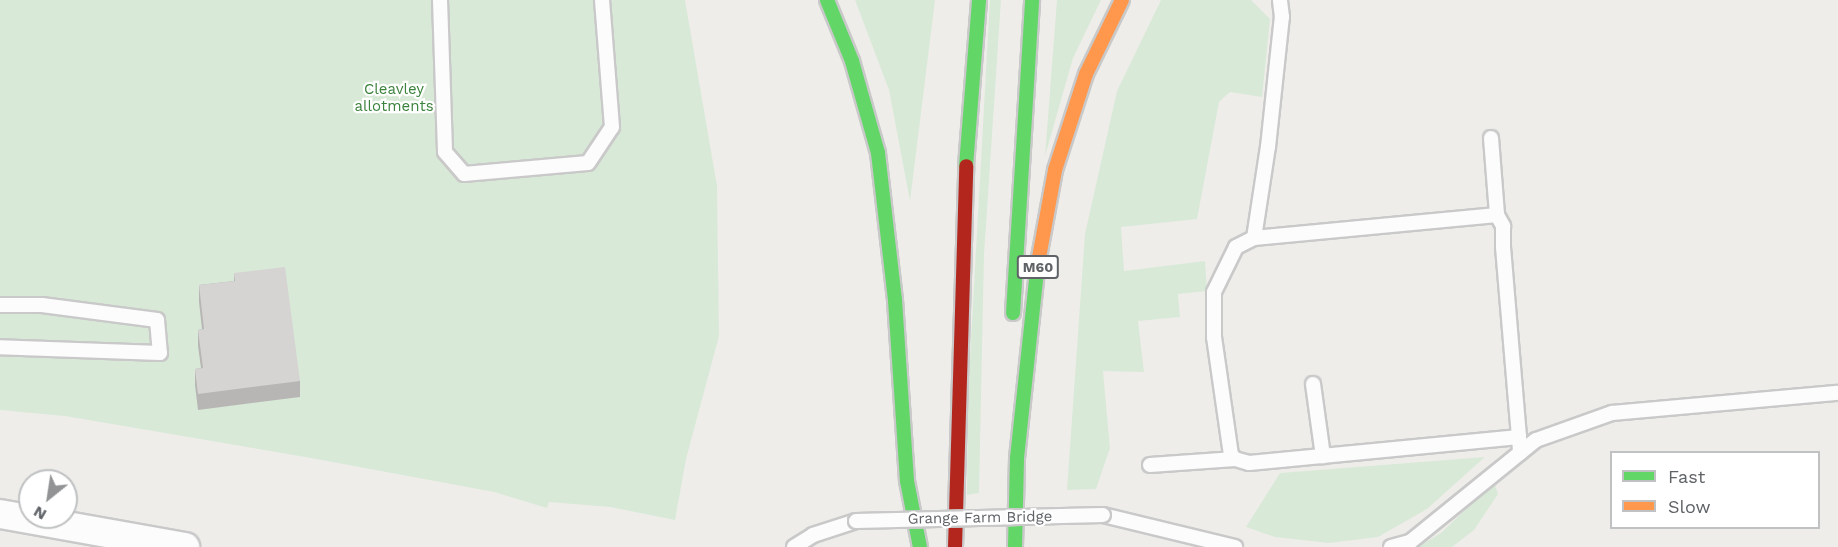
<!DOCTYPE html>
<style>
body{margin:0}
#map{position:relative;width:1838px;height:547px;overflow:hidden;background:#eeedea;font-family:"Work Sans",sans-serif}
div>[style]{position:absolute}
.green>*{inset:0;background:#d9e9d7}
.roads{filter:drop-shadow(2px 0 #c9c9c9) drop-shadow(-2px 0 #c9c9c9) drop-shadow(0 2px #c9c9c9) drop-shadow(0 -2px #c9c9c9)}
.lane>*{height:14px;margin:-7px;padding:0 7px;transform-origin:7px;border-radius:7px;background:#fcfcfc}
.street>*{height:28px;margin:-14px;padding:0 14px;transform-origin:14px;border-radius:14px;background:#fcfcfc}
.fast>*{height:14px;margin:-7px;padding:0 7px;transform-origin:7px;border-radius:7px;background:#63d668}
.slow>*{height:14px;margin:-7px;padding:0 7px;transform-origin:7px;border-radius:7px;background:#ff974d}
.jam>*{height:14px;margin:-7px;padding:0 7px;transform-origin:7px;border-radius:7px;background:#b3261e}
.bridges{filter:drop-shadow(2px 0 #c9c9c9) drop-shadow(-2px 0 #c9c9c9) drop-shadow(0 2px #c9c9c9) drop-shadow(0 -2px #c9c9c9)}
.lane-bridge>*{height:14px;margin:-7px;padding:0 7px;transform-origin:7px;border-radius:7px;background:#fcfcfc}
.wall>*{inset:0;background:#b7b6b5}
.building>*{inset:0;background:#d5d4d3}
span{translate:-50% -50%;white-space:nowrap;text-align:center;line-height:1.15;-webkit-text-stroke:4.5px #fff;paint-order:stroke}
.shield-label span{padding:2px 4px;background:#fff;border:2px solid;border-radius:4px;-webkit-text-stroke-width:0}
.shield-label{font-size:14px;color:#5f6367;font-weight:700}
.park-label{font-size:15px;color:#3b823c}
.street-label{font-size:15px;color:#5f6367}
.legend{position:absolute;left:1610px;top:451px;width:210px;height:78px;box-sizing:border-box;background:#fff;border:2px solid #bfc1c2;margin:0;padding:8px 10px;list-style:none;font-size:18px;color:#5f6367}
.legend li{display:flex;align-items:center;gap:12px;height:30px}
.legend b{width:30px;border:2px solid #bfc1c2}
.north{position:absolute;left:18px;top:469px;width:60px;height:60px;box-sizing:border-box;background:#fff;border:2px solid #bfc1c2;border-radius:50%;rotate:210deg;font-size:16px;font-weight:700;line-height:24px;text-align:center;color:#5f6367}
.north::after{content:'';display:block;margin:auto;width:21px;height:27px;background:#919395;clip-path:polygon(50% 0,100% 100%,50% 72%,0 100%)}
</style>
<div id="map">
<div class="green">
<i style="clip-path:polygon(0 0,685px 0,717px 186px,719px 336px,686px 459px,675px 520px,610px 507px,549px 502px,547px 508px,494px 492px,311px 458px,65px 416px,0 410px)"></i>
<i style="clip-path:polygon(855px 0,935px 0,910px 201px,889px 90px)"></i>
<i style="clip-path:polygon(990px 0,1001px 0,984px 255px,979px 493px,967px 495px,968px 394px)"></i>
<i style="clip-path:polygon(1057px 0,1101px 0,1073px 58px,1045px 156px)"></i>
<i style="clip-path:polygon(1161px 0,1251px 0,1270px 19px,1262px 97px,1230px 92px,1219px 102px,1197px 219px,1121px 227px,1124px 271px,1205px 261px,1207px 291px,1178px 294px,1180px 317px,1138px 321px,1144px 372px,1103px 371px,1110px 448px,1096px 489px,1067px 490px,1085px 234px,1117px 91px)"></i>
<i style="clip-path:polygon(1485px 457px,1427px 509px,1378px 537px,1329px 543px,1275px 537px,1246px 527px,1280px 473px)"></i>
<i style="clip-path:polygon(1494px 482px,1498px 494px,1474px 530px,1452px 547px,1418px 547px,1441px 533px)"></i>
</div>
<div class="roads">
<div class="lane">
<i style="left:440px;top:0;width:152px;rotate:88.1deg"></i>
<i style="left:445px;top:152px;width:29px;rotate:49deg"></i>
<i style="left:464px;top:174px;width:124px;rotate:-5.1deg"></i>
<i style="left:588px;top:163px;width:43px;rotate:-56.3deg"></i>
<i style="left:612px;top:127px;width:127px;rotate:-94.5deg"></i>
<i style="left:1491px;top:138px;width:77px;rotate:85.5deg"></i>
<i style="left:1254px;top:238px;width:92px;rotate:-81.3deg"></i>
<i style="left:1268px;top:147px;width:131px;rotate:-83.9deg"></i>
<i style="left:1282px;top:17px;width:17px;rotate:-97deg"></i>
<i style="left:0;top:305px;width:42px"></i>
<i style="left:42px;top:305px;width:116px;rotate:7.4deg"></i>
<i style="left:157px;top:320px;width:33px;rotate:85deg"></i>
<i style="left:160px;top:353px;width:160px;rotate:-177.9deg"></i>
<i style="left:1313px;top:384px;width:73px;rotate:82.1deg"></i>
<i style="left:1519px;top:437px;width:271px;rotate:174.5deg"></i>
<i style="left:1249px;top:463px;width:15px;rotate:-164deg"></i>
<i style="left:1235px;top:459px;width:6px;rotate:-135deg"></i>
<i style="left:1231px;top:455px;width:119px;rotate:-98.2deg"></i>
<i style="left:1214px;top:337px;width:45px;rotate:-90deg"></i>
<i style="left:1214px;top:292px;width:50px;rotate:-63.9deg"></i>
<i style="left:1236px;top:247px;width:20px;rotate:-27deg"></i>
<i style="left:1254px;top:238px;width:244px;rotate:-5.4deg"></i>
<i style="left:1497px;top:215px;width:13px;rotate:61deg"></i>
<i style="left:1503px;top:226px;width:21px;rotate:90deg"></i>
<i style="left:1503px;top:247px;width:144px;rotate:85.2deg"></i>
<i style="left:1515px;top:390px;width:47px;rotate:85.1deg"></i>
<i style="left:1519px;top:437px;width:16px;rotate:86deg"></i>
<i style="left:1150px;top:465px;width:85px;rotate:-4deg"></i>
<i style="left:1103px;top:515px;width:136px;rotate:13.6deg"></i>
<i style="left:794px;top:547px;width:22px;rotate:-32deg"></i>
<i style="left:813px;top:535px;width:45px;rotate:-18deg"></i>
<i style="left:1391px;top:547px;width:20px;rotate:-15deg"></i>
<i style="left:1410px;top:542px;width:162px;rotate:-39deg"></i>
<i style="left:1536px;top:440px;width:81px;rotate:-19.6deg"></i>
<i style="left:1612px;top:413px;width:227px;rotate:-5.1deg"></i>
</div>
<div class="street">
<i style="left:0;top:514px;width:188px;rotate:10.1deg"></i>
</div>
<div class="fast">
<i style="left:827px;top:0;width:66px;rotate:67.7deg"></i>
<i style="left:852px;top:61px;width:96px;rotate:74.2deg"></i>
<i style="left:878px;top:153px;width:148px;rotate:83.4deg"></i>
<i style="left:895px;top:300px;width:181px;rotate:86.2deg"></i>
<i style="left:907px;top:481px;width:67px;rotate:78.9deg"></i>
<i style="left:966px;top:166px;width:167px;rotate:-85.5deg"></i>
<i style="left:1013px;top:313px;width:314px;rotate:-86.5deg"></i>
<i style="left:1015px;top:547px;width:89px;rotate:-88.7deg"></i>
<i style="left:1017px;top:458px;width:196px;rotate:-83.9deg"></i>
</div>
<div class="slow">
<i style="left:1038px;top:263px;width:95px;rotate:-79.6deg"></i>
<i style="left:1055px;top:170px;width:101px;rotate:-72.1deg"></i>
<i style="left:1086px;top:74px;width:82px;rotate:-64.1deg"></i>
</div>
<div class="jam">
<i style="left:955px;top:547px;width:381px;rotate:-88.3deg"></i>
</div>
</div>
<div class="bridges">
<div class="lane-bridge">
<i style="left:856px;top:521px;width:247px;rotate:-1.4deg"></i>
</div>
</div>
<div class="wall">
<i style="clip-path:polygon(234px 273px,300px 381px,300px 397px,198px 410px,195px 385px,195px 369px,201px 368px,198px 346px,198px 330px,202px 329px,199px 302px,199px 285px,234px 281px)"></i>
</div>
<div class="building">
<i style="clip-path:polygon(285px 267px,300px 381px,198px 394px,195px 369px,203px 368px,198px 330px,204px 329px,199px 285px,235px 281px,234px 273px)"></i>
</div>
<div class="shield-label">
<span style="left:1038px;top:267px">M60</span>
</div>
<div class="park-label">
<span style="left:394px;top:98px">Cleavley<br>allotments</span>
</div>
<div class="street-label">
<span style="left:980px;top:518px;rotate:-1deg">Grange Farm Bridge</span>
</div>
<ul class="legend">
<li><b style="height:8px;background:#63d668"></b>Fast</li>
<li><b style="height:8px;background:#ff974d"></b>Slow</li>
</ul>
<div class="north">N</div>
</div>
